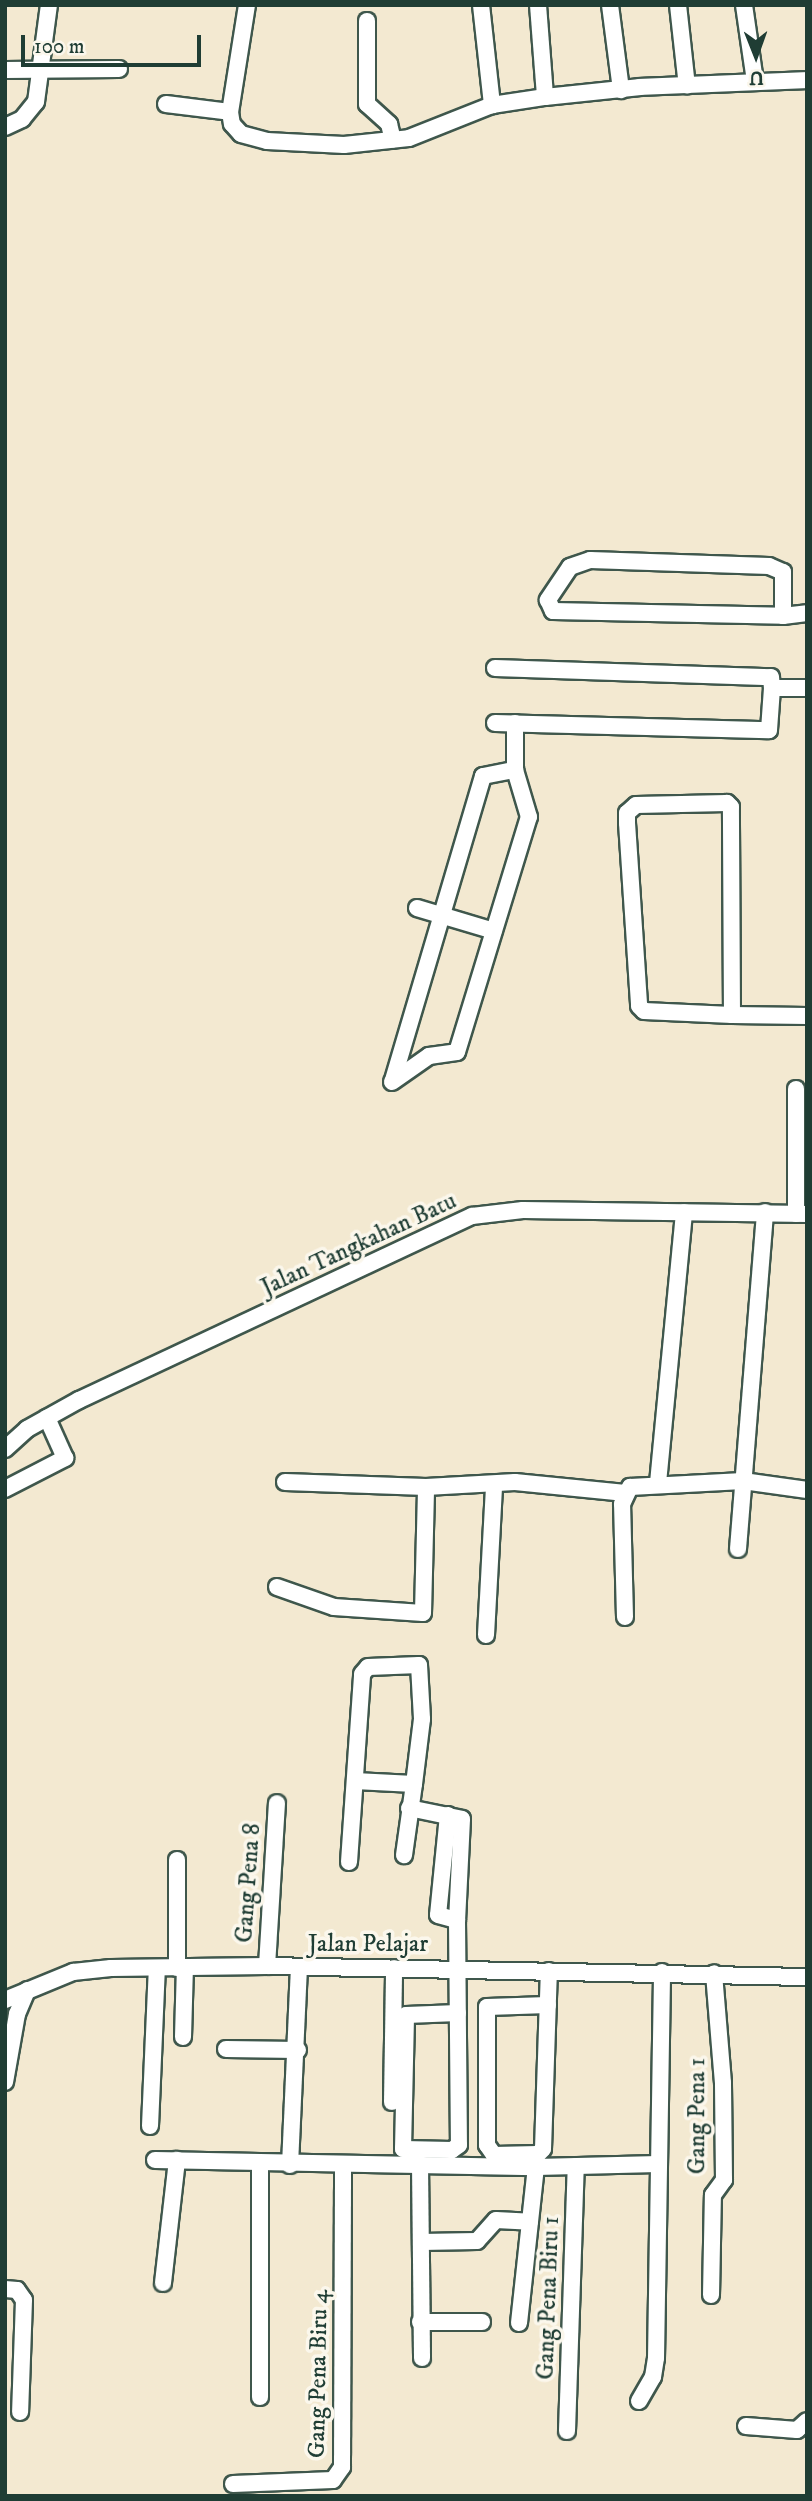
<!DOCTYPE html>
<style>
body{margin:0}
#map{position:relative;width:812px;height:2501px;overflow:hidden;background:#f3e9d1;font-family:"IM FELL DW Pica",serif}
div>[style]{position:absolute}
.roads{filter:drop-shadow(2px 0 #3f574c) drop-shadow(-2px 0 #3f574c) drop-shadow(0 2px #3f574c) drop-shadow(0 -2px #3f574c)}
.minor>*{height:16px;margin:-8px;padding:0 8px;transform-origin:8px;border-radius:8px;background:#fff}
span{translate:-50% -50%;white-space:nowrap;text-align:center;line-height:1.15;-webkit-text-stroke:7px #fbf7ec;paint-order:stroke}
.street-label{font-size:24px;color:#1f3d34}
.frame{position:absolute;inset:0;border:7px solid #1f3d34;pointer-events:none}
.north{position:absolute;left:721px;top:21px;width:70px;height:70px;-webkit-text-stroke:5px #fbf7ec;paint-order:stroke;rotate:179deg;font-size:19px;font-weight:700;line-height:28px;text-align:center;color:#1f3d34}
.north::after{content:'';display:block;margin:auto;width:24px;height:32px;background:#1f3d34;clip-path:polygon(50% 0,100% 100%,50% 72%,0 100%)}
.scale{position:absolute;left:21px;top:35px;width:180px;height:32px;box-sizing:border-box;border:4px solid #1f3d34;border-top:0;padding-left:9px;font-size:21px;line-height:24px;white-space:nowrap;color:#1f3d34;-webkit-text-stroke:5px #fbf7ec;paint-order:stroke}
</style>
<div id="map">
<div class="roads">
<div class="minor">
<i style="left:247px;top:5px;width:108px;rotate:99deg"></i>
<i style="left:230px;top:112px;width:12px;rotate:81deg"></i>
<i style="left:232px;top:124px;width:13px;rotate:48deg"></i>
<i style="left:241px;top:134px;width:27px;rotate:15deg"></i>
<i style="left:267px;top:141px;width:77px;rotate:3deg"></i>
<i style="left:344px;top:145px;width:65px;rotate:-6.1deg"></i>
<i style="left:409px;top:138px;width:89px;rotate:-21.7deg"></i>
<i style="left:492px;top:105px;width:54px;rotate:-8.6deg"></i>
<i style="left:545px;top:97px;width:96px;rotate:-6deg"></i>
<i style="left:640px;top:87px;width:167px;rotate:-2.4deg"></i>
<i style="left:481px;top:5px;width:101px;rotate:83.7deg"></i>
<i style="left:538px;top:5px;width:92px;rotate:85.6deg"></i>
<i style="left:610px;top:5px;width:86px;rotate:82.6deg"></i>
<i style="left:678px;top:5px;width:81px;rotate:83.7deg"></i>
<i style="left:744px;top:5px;width:77px;rotate:81.8deg"></i>
<i style="left:367px;top:21px;width:83px;rotate:90deg"></i>
<i style="left:367px;top:104px;width:30px;rotate:42deg"></i>
<i style="left:389px;top:124px;width:16px;rotate:76deg"></i>
<i style="left:5px;top:70px;width:114px;rotate:-0.5deg"></i>
<i style="left:166px;top:104px;width:64px;rotate:7.1deg"></i>
<i style="left:5px;top:127px;width:19px;rotate:-25deg"></i>
<i style="left:22px;top:119px;width:22px;rotate:-51deg"></i>
<i style="left:36px;top:102px;width:98px;rotate:-82.4deg"></i>
<i style="left:783px;top:616px;width:44px;rotate:-90deg"></i>
<i style="left:783px;top:572px;width:15px;rotate:-157deg"></i>
<i style="left:769px;top:566px;width:179px;rotate:-178.1deg"></i>
<i style="left:590px;top:560px;width:21px;rotate:161deg"></i>
<i style="left:570px;top:567px;width:40px;rotate:124deg"></i>
<i style="left:548px;top:600px;width:12px;rotate:66deg"></i>
<i style="left:553px;top:611px;width:230px;rotate:1.2deg"></i>
<i style="left:783px;top:616px;width:24px;rotate:-7deg"></i>
<i style="left:495px;top:668px;width:276px;rotate:1.9deg"></i>
<i style="left:771px;top:677px;width:11px;rotate:85deg"></i>
<i style="left:772px;top:688px;width:35px"></i>
<i style="left:495px;top:723px;width:274px;rotate:1.5deg"></i>
<i style="left:769px;top:730px;width:42px;rotate:-85.9deg"></i>
<i style="left:417px;top:908px;width:80px;rotate:16.6deg"></i>
<i style="left:732px;top:1015px;width:208px;rotate:-90.3deg"></i>
<i style="left:731px;top:807px;width:6px;rotate:-135deg"></i>
<i style="left:727px;top:803px;width:91px;rotate:178.7deg"></i>
<i style="left:636px;top:805px;width:12px;rotate:138deg"></i>
<i style="left:627px;top:813px;width:10px;rotate:90deg"></i>
<i style="left:627px;top:823px;width:183px;rotate:86.2deg"></i>
<i style="left:639px;top:1006px;width:7px;rotate:45deg"></i>
<i style="left:644px;top:1011px;width:88px;rotate:2.6deg"></i>
<i style="left:732px;top:1015px;width:75px;rotate:0.8deg"></i>
<i style="left:393px;top:1080px;width:317px;rotate:-73.5deg"></i>
<i style="left:483px;top:776px;width:33px;rotate:-11deg"></i>
<i style="left:392px;top:1082px;width:45px;rotate:-35.1deg"></i>
<i style="left:429px;top:1056px;width:28px;rotate:-8deg"></i>
<i style="left:457px;top:1052px;width:246px;rotate:-73deg"></i>
<i style="left:529px;top:817px;width:49px;rotate:-106.6deg"></i>
<i style="left:515px;top:770px;width:47px;rotate:-90deg"></i>
<i style="left:796px;top:1089px;width:125px;rotate:90deg"></i>
<i style="left:5px;top:1449px;width:30px;rotate:-42deg"></i>
<i style="left:27px;top:1429px;width:60px;rotate:-29.1deg"></i>
<i style="left:79px;top:1400px;width:434px;rotate:-25.1deg"></i>
<i style="left:472px;top:1216px;width:51px;rotate:-6.7deg"></i>
<i style="left:523px;top:1210px;width:284px;rotate:0.8deg"></i>
<i style="left:285px;top:1482px;width:141px;rotate:2deg"></i>
<i style="left:426px;top:1487px;width:89px;rotate:-3.2deg"></i>
<i style="left:515px;top:1482px;width:111px;rotate:5.7deg"></i>
<i style="left:658px;top:1483px;width:272px;rotate:-84.5deg"></i>
<i style="left:5px;top:1489px;width:68px;rotate:-27.3deg"></i>
<i style="left:65px;top:1458px;width:44px;rotate:-114.2deg"></i>
<i style="left:738px;top:1549px;width:338px;rotate:-85.4deg"></i>
<i style="left:277px;top:1587px;width:60px;rotate:19.3deg"></i>
<i style="left:334px;top:1607px;width:89px;rotate:3.9deg"></i>
<i style="left:423px;top:1613px;width:126px;rotate:-88.6deg"></i>
<i style="left:625px;top:1617px;width:113px;rotate:-91.5deg"></i>
<i style="left:622px;top:1504px;width:19px;rotate:-65deg"></i>
<i style="left:630px;top:1487px;width:113px;rotate:-3deg"></i>
<i style="left:743px;top:1481px;width:65px;rotate:8deg"></i>
<i style="left:486px;top:1635px;width:148px;rotate:-86.9deg"></i>
<i style="left:355px;top:1781px;width:59px;rotate:2.9deg"></i>
<i style="left:414px;top:1784px;width:72px;rotate:98deg"></i>
<i style="left:409px;top:1808px;width:54px;rotate:11.7deg"></i>
<i style="left:462px;top:1819px;width:101px;rotate:92.8deg"></i>
<i style="left:457px;top:1920px;width:225px;rotate:89.5deg"></i>
<i style="left:459px;top:2145px;width:9px;rotate:144deg"></i>
<i style="left:452px;top:2150px;width:49px;rotate:-178.8deg"></i>
<i style="left:403px;top:2149px;width:134px;rotate:-88.7deg"></i>
<i style="left:406px;top:2015px;width:52px;rotate:-2.2deg"></i>
<i style="left:448px;top:1815px;width:100px;rotate:95.7deg"></i>
<i style="left:438px;top:1915px;width:20px;rotate:15deg"></i>
<i style="left:177px;top:1860px;width:108px;rotate:90deg"></i>
<i style="left:349px;top:1862px;width:188px;rotate:-86deg"></i>
<i style="left:362px;top:1674px;width:9px;rotate:-49deg"></i>
<i style="left:368px;top:1667px;width:51px;rotate:-2.2deg"></i>
<i style="left:419px;top:1665px;width:54px;rotate:86.8deg"></i>
<i style="left:422px;top:1719px;width:65px;rotate:97deg"></i>
<i style="left:267px;top:1966px;width:163px;rotate:-86.5deg"></i>
<i style="left:5px;top:2000px;width:74px;rotate:-22.4deg"></i>
<i style="left:73px;top:1972px;width:38px;rotate:-6deg"></i>
<i style="left:111px;top:1968px;width:156px;rotate:-0.7deg"></i>
<i style="left:267px;top:1966px;width:540px;rotate:1.17deg"></i>
<i style="left:548px;top:2005px;width:61px;rotate:178.1deg"></i>
<i style="left:487px;top:2007px;width:138px;rotate:90deg"></i>
<i style="left:487px;top:2145px;width:12px;rotate:55deg"></i>
<i style="left:494px;top:2155px;width:44px;rotate:-1.3deg"></i>
<i style="left:538px;top:2154px;width:7px;rotate:-45deg"></i>
<i style="left:543px;top:2149px;width:178px;rotate:-88.1deg"></i>
<i style="left:183px;top:2037px;width:70px;rotate:-88.4deg"></i>
<i style="left:226px;top:2049px;width:72px;rotate:0.8deg"></i>
<i style="left:5px;top:2082px;width:69px;rotate:-80deg"></i>
<i style="left:17px;top:2014px;width:26px;rotate:-67deg"></i>
<i style="left:392px;top:2102px;width:134px;rotate:-89.1deg"></i>
<i style="left:150px;top:2126px;width:158px;rotate:-87.5deg"></i>
<i style="left:155px;top:2160px;width:381px;rotate:1.1deg"></i>
<i style="left:536px;top:2167px;width:123px;rotate:-1.4deg"></i>
<i style="left:420px;top:2164px;width:194px;rotate:89.4deg"></i>
<i style="left:290px;top:2165px;width:197px;rotate:-87.4deg"></i>
<i style="left:421px;top:2242px;width:56px;rotate:-1deg"></i>
<i style="left:477px;top:2241px;width:28px;rotate:-48deg"></i>
<i style="left:496px;top:2220px;width:34px;rotate:3deg"></i>
<i style="left:163px;top:2283px;width:124px;rotate:-83.5deg"></i>
<i style="left:5px;top:2289px;width:12px;rotate:5deg"></i>
<i style="left:17px;top:2290px;width:12px;rotate:55deg"></i>
<i style="left:24px;top:2300px;width:112px;rotate:92deg"></i>
<i style="left:711px;top:2295px;width:100px;rotate:-88.9deg"></i>
<i style="left:713px;top:2195px;width:19px;rotate:-54deg"></i>
<i style="left:724px;top:2180px;width:97px;rotate:-90.6deg"></i>
<i style="left:723px;top:2083px;width:110px;rotate:-94.7deg"></i>
<i style="left:420px;top:2322px;width:62px"></i>
<i style="left:519px;top:2323px;width:157px;rotate:-83.8deg"></i>
<i style="left:260px;top:2397px;width:233px;rotate:-90deg"></i>
<i style="left:639px;top:2401px;width:28px;rotate:-60deg"></i>
<i style="left:653px;top:2377px;width:19px;rotate:-81deg"></i>
<i style="left:656px;top:2358px;width:386px;rotate:-89.1deg"></i>
<i style="left:746px;top:2426px;width:51px;rotate:4.5deg"></i>
<i style="left:797px;top:2430px;width:13px;rotate:-42deg"></i>
<i style="left:567px;top:2431px;width:265px;rotate:-88.1deg"></i>
<i style="left:233px;top:2484px;width:100px;rotate:-2.3deg"></i>
<i style="left:333px;top:2480px;width:16px;rotate:-55deg"></i>
<i style="left:342px;top:2467px;width:302px;rotate:-89.8deg"></i>
</div>
</div>
<div class="street-label">
<span style="left:359px;top:1245px;rotate:-25deg">Jalan Tangkahan Batu</span>
<span style="left:249px;top:1883px;rotate:-86deg">Gang Pena 8</span>
<span style="left:368px;top:1945px">Jalan Pelajar</span>
<span style="left:698px;top:2116px;rotate:-90deg">Gang Pena 1</span>
<span style="left:549px;top:2298px;rotate:-88deg">Gang Pena Biru 1</span>
<span style="left:319px;top:2374px;rotate:-89deg">Gang Pena Biru 4</span>
</div>
<div class="frame"></div>
<div class="north">U</div>
<div class="scale">100 m</div>
</div>
